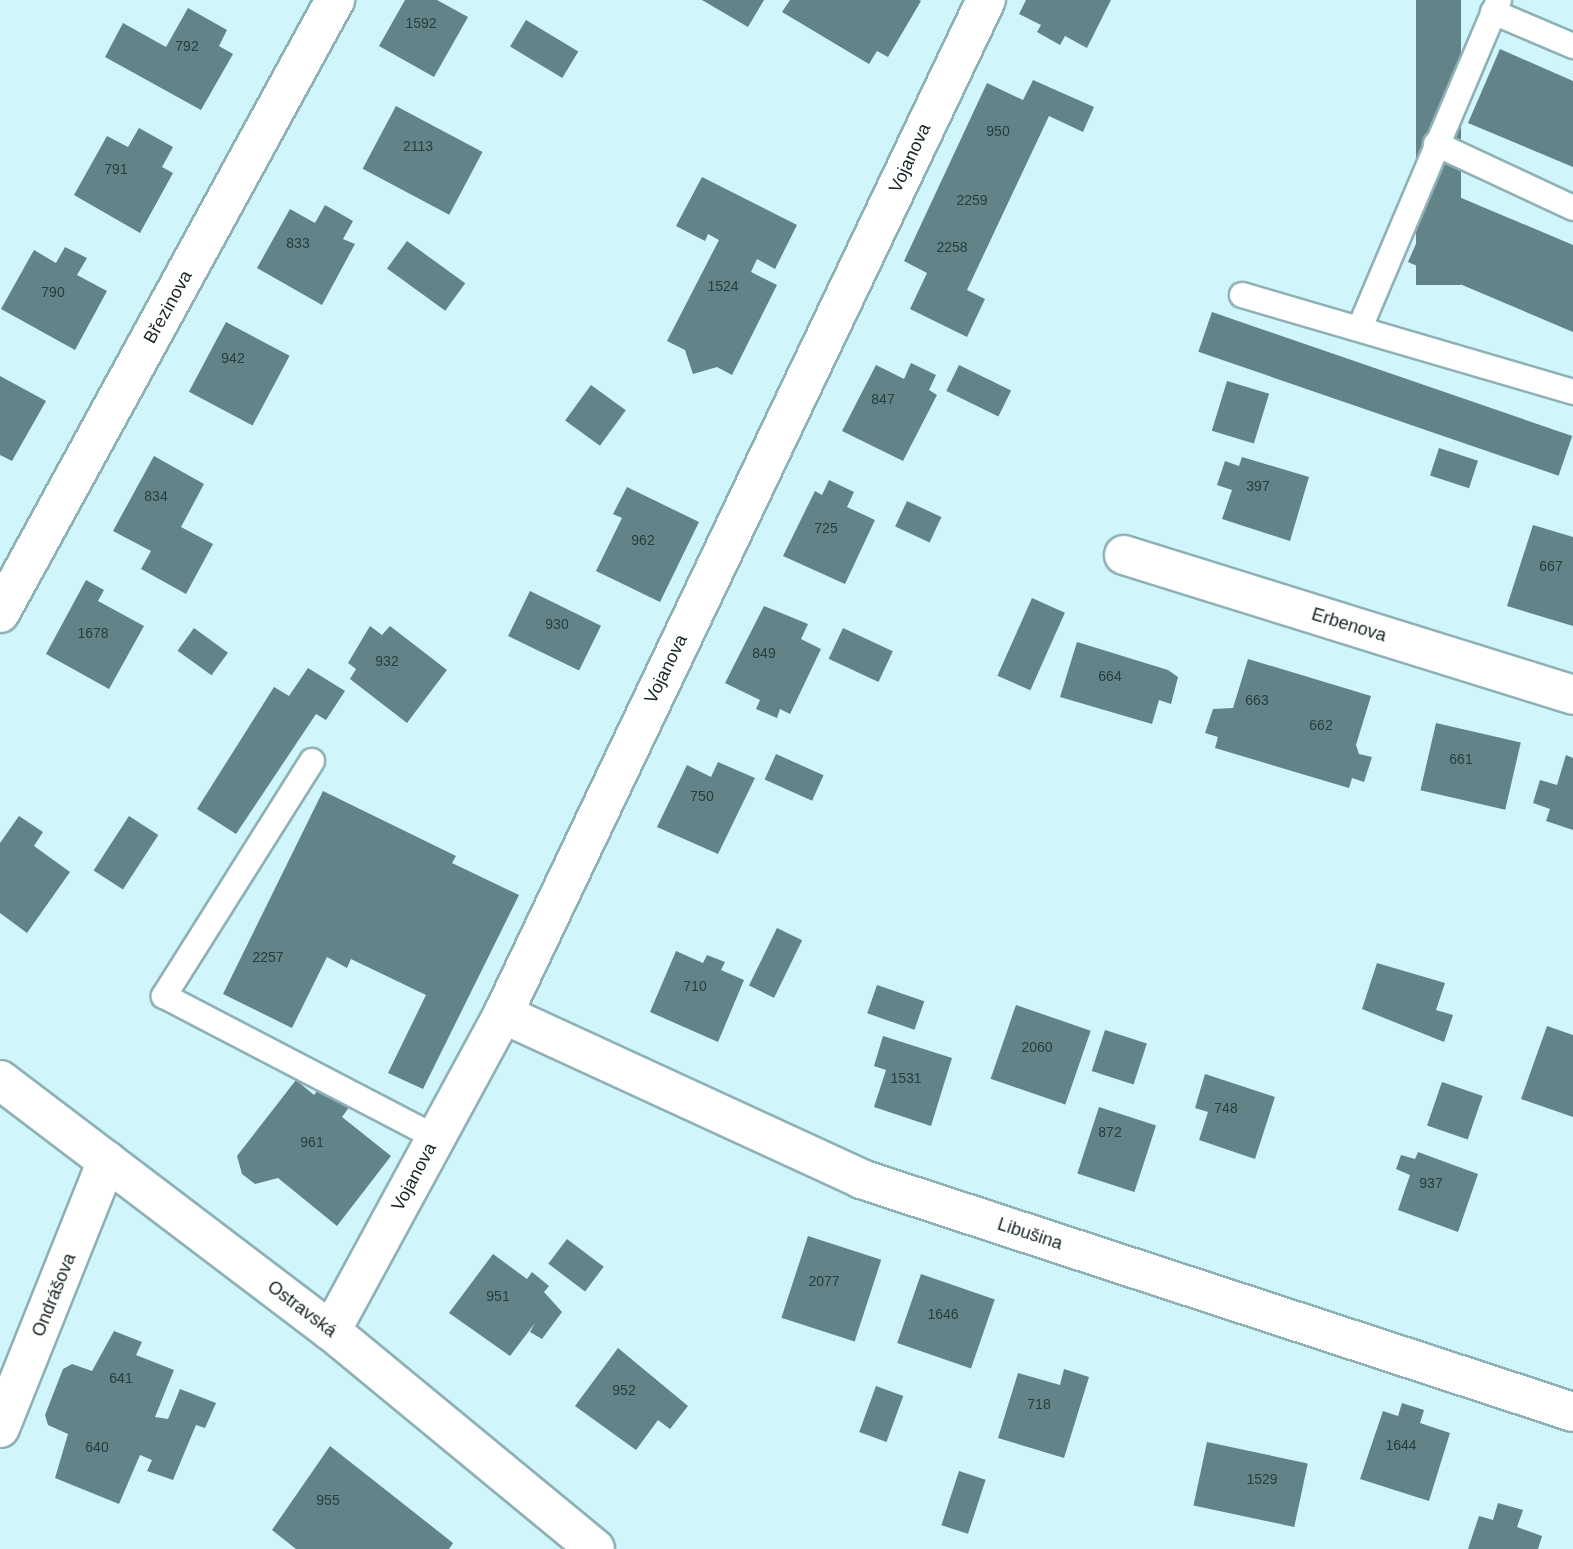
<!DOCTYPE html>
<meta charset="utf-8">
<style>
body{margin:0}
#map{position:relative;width:1573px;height:1549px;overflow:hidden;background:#d0f5fa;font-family:Arial,sans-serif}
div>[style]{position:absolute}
.building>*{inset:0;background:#628488;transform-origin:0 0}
.roads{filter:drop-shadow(2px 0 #8eb1b6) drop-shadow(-2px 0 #8eb1b6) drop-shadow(0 2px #8eb1b6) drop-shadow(0 -2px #8eb1b6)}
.lane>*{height:24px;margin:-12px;padding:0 12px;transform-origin:12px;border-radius:12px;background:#fff}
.street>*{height:38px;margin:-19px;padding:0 19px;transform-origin:19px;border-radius:19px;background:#fff}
.secondary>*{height:38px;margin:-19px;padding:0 19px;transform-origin:19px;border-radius:19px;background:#fff}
span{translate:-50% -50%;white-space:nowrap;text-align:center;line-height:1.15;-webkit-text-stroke:7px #fff;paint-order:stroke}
.number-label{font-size:14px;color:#293c3e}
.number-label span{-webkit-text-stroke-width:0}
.street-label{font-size:18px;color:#162426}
</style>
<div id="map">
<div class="building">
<i style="clip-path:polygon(405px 0,437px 0,468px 17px,434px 77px,379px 46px)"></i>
<i style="clip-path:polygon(702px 0,764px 0,748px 27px)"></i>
<i style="clip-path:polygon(790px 0,919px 0,921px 1px,888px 57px,877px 51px,869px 64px,782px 12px)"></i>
<i style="clip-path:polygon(1026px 0,1111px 0,1087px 48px,1065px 36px,1060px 45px,1037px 32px,1041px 25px,1019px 14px)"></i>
<i style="left:1416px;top:0;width:45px;height:285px"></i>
<i style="clip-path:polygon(188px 8px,227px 30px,219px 46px,233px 54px,201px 110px,105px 57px,123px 23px,166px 47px)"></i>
<i style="left:526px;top:20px;width:61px;height:31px;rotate:31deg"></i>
<i style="clip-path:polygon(1500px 49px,1573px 81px,1573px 167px,1468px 123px)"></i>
<i style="clip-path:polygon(1033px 80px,1094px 107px,1083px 132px,1049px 116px,967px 290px,985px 299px,967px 337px,910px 309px,927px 273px,904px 261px,987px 83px,1023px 100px)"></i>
<i style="left:396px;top:106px;width:98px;height:71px;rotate:28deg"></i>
<i style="clip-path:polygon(139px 128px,173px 147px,162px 167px,173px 173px,140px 233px,74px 195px,107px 136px,128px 147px)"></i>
<i style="clip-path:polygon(702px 177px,797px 225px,775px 269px,757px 259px,751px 272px,777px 285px,732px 375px,717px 367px,693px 374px,685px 350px,667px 341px,719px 240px,708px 234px,705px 241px,676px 226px)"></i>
<i style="clip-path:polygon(1440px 189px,1573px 245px,1573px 332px,1408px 262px)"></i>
<i style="clip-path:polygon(325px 205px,353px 221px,343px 239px,355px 244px,322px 305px,257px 268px,290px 209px,315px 223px)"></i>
<i style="left:407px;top:241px;width:72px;height:34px;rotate:36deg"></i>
<i style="clip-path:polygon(65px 247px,87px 258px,77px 275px,107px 291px,75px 350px,1px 309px,34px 250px,56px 263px)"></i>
<i style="left:1212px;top:312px;width:381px;height:42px;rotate:19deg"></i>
<i style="left:226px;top:322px;width:72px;height:79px;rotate:28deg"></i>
<i style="clip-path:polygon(911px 363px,936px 375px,929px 390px,937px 395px,903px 461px,842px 431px,876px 365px,904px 379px)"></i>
<i style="left:959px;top:365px;width:58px;height:29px;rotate:26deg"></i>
<i style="clip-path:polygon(0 376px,46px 401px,12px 461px,0 455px)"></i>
<i style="left:1227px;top:381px;width:44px;height:52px;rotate:17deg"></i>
<i style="left:591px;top:385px;width:43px;height:44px;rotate:36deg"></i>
<i style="left:1439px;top:448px;width:41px;height:29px;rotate:18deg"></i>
<i style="clip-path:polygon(154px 456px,204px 484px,181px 527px,213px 544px,186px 594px,141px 569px,151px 551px,113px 531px)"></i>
<i style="clip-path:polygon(1242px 457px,1309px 477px,1290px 541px,1222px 519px,1232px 490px,1217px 485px,1225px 461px,1239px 466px)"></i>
<i style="clip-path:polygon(829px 480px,854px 492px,847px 507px,875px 520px,845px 584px,783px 556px,815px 491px,822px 495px)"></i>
<i style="clip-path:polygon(627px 487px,699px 522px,660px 602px,596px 571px,622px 518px,613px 514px)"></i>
<i style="left:907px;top:501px;width:38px;height:28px;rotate:25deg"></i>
<i style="clip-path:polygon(1533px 525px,1573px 537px,1573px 626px,1507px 606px)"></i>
<i style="clip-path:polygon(86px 580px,104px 590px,98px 601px,144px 626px,109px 689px,46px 654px)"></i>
<i style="left:530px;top:591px;width:79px;height:50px;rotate:26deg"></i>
<i style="left:1032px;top:598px;width:36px;height:85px;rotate:24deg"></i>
<i style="clip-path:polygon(764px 606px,808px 624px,801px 639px,821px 649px,790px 714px,780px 709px,777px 718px,756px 709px,760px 700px,725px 683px)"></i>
<i style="clip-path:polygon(370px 626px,382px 635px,390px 626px,447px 670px,407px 723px,350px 679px,356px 669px,348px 663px)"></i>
<i style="left:194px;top:628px;width:42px;height:28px;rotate:36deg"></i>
<i style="left:843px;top:628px;width:55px;height:34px;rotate:25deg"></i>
<i style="clip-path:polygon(1077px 642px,1168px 670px,1178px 677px,1171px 704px,1159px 700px,1152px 724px,1060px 697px)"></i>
<i style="clip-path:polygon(1248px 659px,1371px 696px,1356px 745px,1359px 754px,1372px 757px,1364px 782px,1352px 778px,1349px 788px,1215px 748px,1218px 737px,1205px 733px,1213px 709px,1233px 708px)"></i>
<i style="clip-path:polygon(308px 668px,345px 691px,326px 720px,316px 714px,236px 834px,197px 809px,274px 687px,289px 696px)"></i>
<i style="left:1436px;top:723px;width:87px;height:69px;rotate:13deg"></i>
<i style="left:776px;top:754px;width:52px;height:28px;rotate:24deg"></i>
<i style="clip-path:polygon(1566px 755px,1573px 758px,1573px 830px,1546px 821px,1550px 809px,1533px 803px,1540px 780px,1557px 785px)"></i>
<i style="clip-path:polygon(718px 762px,755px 778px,718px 854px,657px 827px,687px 765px,711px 777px)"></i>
<i style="clip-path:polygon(323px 791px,456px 856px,452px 863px,519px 895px,423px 1089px,388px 1073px,426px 995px,351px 959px,347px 968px,327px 957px,292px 1028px,223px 994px)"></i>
<i style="clip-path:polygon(19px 816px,43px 832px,34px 846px,70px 872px,27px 933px,0 913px,0 843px)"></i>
<i style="left:129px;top:816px;width:35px;height:65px;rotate:33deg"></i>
<i style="left:777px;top:928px;width:28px;height:64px;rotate:26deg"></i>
<i style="clip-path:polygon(676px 951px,703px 963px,707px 955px,725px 962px,721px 970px,744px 980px,718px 1042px,650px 1012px)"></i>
<i style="clip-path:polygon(1377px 963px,1445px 983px,1436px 1010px,1453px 1015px,1444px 1042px,1362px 1009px)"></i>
<i style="left:877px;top:985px;width:50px;height:30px;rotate:19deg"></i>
<i style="left:1016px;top:1005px;width:79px;height:78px;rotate:19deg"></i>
<i style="clip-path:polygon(1547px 1026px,1573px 1035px,1573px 1117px,1521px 1099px)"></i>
<i style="left:1105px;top:1030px;width:44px;height:43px;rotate:18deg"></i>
<i style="clip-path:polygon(883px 1036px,952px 1058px,931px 1126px,874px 1107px,886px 1070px,874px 1066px)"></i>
<i style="clip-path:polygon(1205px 1074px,1275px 1097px,1255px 1159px,1199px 1140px,1208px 1112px,1195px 1108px)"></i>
<i style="clip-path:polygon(296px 1080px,314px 1095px,323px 1084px,350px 1106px,342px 1117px,391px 1156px,337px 1226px,278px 1178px,255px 1184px,242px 1174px,237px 1156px)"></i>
<i style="left:1442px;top:1082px;width:43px;height:46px;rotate:19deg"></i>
<i style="left:1099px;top:1107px;width:60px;height:70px;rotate:18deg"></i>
<i style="clip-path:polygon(1418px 1152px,1478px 1174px,1458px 1232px,1398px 1210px,1410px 1175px,1396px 1169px,1401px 1155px,1415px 1159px)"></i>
<i style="left:808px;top:1236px;width:77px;height:86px;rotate:18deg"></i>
<i style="left:567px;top:1239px;width:46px;height:31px;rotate:37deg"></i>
<i style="clip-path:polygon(493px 1254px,527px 1279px,532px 1272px,549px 1286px,544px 1292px,562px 1312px,542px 1339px,530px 1332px,535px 1323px,510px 1356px,449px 1313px)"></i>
<i style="left:921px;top:1274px;width:78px;height:73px;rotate:19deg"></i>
<i style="clip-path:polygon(114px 1331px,142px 1342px,136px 1355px,174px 1370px,155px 1417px,168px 1419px,180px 1389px,216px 1403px,205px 1428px,196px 1425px,173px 1480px,147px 1471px,152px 1460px,140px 1455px,119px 1504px,55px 1478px,68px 1434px,48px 1425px,45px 1415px,63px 1369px,72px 1364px,92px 1371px)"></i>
<i style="clip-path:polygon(618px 1348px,688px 1406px,670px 1429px,658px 1420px,636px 1450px,575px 1406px)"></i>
<i style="clip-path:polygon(1064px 1369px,1089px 1377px,1064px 1458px,998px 1438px,1018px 1373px,1060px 1385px)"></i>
<i style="left:876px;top:1386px;width:29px;height:49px;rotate:20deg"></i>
<i style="clip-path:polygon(1402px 1403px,1424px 1410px,1420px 1423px,1450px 1433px,1429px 1501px,1360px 1479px,1383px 1411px,1398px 1416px)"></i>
<i style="left:1207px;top:1442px;width:103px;height:65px;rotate:12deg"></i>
<i style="clip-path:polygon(330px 1446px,453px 1543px,449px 1549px,296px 1549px,272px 1530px)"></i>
<i style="left:959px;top:1471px;width:28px;height:57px;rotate:18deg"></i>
<i style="clip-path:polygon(1498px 1503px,1523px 1510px,1517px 1527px,1542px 1536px,1538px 1549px,1468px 1549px,1479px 1516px,1493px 1520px)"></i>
</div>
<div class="roads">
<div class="lane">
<i style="left:1493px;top:12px;width:87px;rotate:23deg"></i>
<i style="left:1436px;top:144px;width:151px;rotate:25deg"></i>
<i style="left:1242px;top:295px;width:345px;rotate:16.3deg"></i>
<i style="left:1361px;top:325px;width:353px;rotate:-67deg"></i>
<i style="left:312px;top:761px;width:278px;rotate:122.2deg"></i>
<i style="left:164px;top:996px;width:305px;rotate:27.5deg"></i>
</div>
<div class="street">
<i style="left:1124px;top:555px;width:470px;rotate:17.3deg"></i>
<i style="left:0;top:613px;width:699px;rotate:-61.34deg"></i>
<i style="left:503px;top:1014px;width:394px;rotate:24.7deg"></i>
<i style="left:861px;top:1179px;width:749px;rotate:18.12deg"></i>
<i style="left:331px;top:1331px;width:361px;rotate:-61.5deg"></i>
<i style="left:503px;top:1014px;width:1123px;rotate:-64.53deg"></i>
<i style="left:0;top:1428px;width:288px;rotate:-68.2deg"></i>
</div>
<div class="secondary">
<i style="left:0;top:1080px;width:415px;rotate:37.2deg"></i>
<i style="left:331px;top:1331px;width:342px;rotate:39.5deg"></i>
</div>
</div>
<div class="number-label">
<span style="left:421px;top:23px">1592</span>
<span style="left:187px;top:46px">792</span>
<span style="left:998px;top:131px">950</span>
<span style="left:418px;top:146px">2113</span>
<span style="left:116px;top:169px">791</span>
<span style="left:972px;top:200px">2259</span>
<span style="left:298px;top:243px">833</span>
<span style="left:952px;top:247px">2258</span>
<span style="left:723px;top:286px">1524</span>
<span style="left:53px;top:292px">790</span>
<span style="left:233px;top:358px">942</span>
<span style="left:883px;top:399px">847</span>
<span style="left:1258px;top:486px">397</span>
<span style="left:156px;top:496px">834</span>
<span style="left:826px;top:528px">725</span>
<span style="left:643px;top:540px">962</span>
<span style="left:1551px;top:566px">667</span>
<span style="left:557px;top:624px">930</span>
<span style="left:93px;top:633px">1678</span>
<span style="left:764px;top:653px">849</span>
<span style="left:387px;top:661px">932</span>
<span style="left:1110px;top:676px">664</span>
<span style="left:1257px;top:700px">663</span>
<span style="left:1321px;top:725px">662</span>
<span style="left:1461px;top:759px">661</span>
<span style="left:702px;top:796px">750</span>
<span style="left:268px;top:957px">2257</span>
<span style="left:695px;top:986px">710</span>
<span style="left:1037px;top:1047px">2060</span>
<span style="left:906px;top:1078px">1531</span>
<span style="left:1226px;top:1108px">748</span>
<span style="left:1110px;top:1132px">872</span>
<span style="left:312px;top:1142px">961</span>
<span style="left:1431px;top:1183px">937</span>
<span style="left:824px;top:1281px">2077</span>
<span style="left:498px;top:1296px">951</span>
<span style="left:943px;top:1314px">1646</span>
<span style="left:121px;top:1378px">641</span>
<span style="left:624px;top:1390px">952</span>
<span style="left:1039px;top:1404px">718</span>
<span style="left:1401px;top:1445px">1644</span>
<span style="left:97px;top:1447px">640</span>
<span style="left:1262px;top:1479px">1529</span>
<span style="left:328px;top:1500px">955</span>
</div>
<div class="street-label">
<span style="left:910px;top:158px;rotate:-65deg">Vojanova</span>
<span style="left:168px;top:307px;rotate:-61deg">Březinova</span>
<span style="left:1349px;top:625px;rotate:17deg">Erbenova</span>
<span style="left:666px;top:669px;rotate:-64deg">Vojanova</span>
<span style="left:414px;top:1177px;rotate:-62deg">Vojanova</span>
<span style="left:1030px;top:1234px;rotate:18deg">Libušina</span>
<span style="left:54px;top:1295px;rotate:-68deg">Ondrášova</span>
<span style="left:302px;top:1309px;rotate:37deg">Ostravská</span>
</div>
</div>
